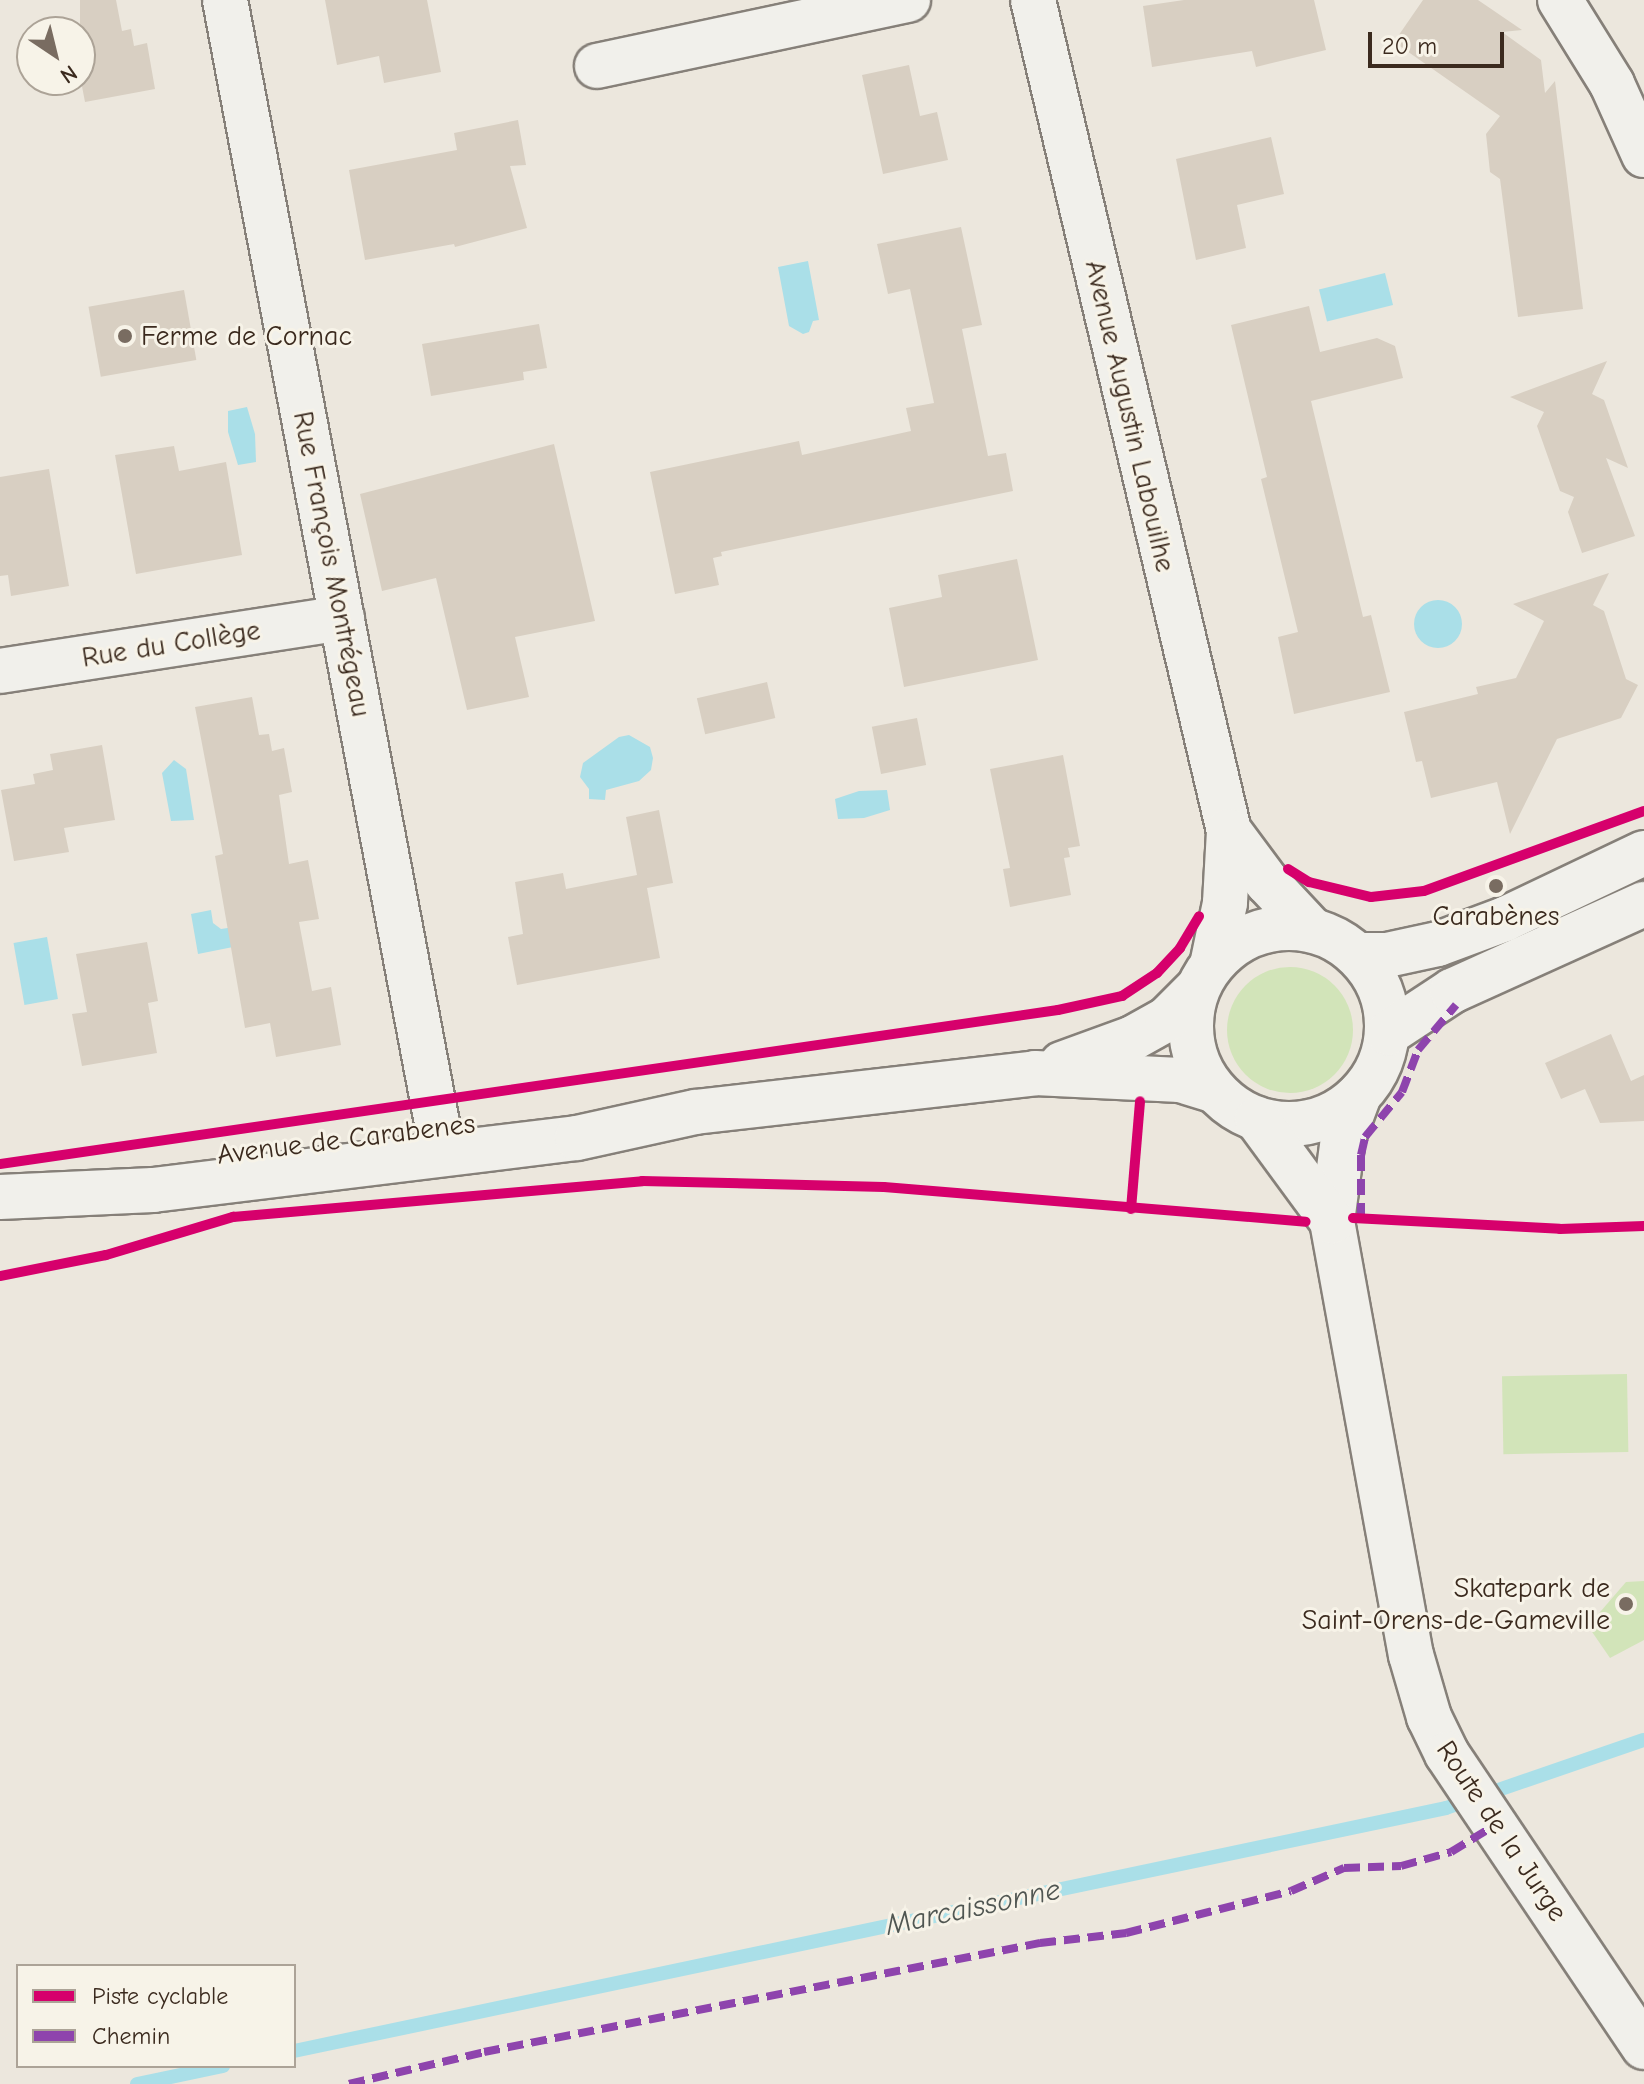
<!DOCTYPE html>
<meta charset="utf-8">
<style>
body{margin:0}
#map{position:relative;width:1644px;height:2084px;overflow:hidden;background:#ece7dd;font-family:"Comic Neue",sans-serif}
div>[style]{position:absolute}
.green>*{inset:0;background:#d2e4b9;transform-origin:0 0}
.round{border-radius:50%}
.water>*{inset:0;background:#aadfe8;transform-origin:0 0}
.stream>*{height:14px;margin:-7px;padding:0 7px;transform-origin:7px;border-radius:7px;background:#aadfe8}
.building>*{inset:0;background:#d8cfc2;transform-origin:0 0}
.roads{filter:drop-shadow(2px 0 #868079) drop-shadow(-2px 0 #868079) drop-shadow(0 2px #868079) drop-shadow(0 -2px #868079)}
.minor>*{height:44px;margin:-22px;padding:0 22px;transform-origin:22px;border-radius:22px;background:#f1f0eb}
.minor>.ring{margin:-22px;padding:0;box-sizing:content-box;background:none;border:44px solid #f1f0eb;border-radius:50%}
.quiet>*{height:8px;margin-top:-4px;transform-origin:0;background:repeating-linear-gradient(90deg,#8e44ad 0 16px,transparent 0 24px)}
.cycleway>*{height:10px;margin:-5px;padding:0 5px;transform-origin:5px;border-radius:5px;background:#d6006c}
.dots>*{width:22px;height:22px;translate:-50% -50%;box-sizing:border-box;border:4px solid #f7f3e8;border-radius:50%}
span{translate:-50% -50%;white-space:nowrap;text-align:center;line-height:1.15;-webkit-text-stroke:6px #f7f3e8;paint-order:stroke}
.poi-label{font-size:28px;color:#3b2a1e}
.left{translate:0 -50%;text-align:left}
.right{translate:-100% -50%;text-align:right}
.street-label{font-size:28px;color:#3b2a1e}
.water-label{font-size:30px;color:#505652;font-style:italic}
.legend{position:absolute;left:16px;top:1964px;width:280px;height:104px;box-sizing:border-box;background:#f7f3e8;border:2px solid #aca397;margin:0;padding:10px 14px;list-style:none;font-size:24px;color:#3b2a1e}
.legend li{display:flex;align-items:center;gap:16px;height:40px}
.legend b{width:40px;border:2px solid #aca397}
.north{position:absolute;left:16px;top:16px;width:80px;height:80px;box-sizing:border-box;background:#f7f3e8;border:2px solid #aca397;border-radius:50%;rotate:145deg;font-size:22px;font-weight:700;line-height:32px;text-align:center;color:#3b2a1e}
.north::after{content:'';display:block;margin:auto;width:28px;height:36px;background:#796c61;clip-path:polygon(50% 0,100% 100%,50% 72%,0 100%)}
.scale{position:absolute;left:1368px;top:32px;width:136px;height:36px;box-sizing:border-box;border:4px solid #3b2a1e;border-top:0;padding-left:10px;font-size:24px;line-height:28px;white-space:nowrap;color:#3b2a1e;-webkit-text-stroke:6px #f7f3e8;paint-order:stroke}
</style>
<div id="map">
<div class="green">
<i class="round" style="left:1227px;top:967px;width:126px;height:126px"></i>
<i style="left:1627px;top:1374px;width:78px;height:125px;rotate:89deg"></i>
<i style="clip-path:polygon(1644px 1581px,1644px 1640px,1610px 1658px,1588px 1626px,1626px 1582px)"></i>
</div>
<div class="water">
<i style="clip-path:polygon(808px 261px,819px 320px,813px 321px,809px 332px,803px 334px,789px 326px,778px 267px)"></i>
<i style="left:1385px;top:273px;width:33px;height:68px;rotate:76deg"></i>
<i style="clip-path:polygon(247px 407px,255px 434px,256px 462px,238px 465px,228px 432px,228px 411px)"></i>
<i class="round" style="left:1414px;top:600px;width:48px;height:48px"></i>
<i style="clip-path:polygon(629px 735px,650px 747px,653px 758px,651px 770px,639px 781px,606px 790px,605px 800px,589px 799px,589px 789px,580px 777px,583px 763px,619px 737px)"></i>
<i style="clip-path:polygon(174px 760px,186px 769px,194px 820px,171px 821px,162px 773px)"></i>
<i style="clip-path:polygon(887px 790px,890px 810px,864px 818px,838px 819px,835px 799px,859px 791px)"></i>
<i style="clip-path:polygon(211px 910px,213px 923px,221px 929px,234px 927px,238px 946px,198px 954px,191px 914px)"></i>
<i style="left:47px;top:937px;width:63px;height:34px;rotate:80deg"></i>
</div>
<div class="stream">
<i style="left:294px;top:2051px;width:1177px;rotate:-11.91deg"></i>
<i style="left:1446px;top:1808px;width:209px;rotate:-19deg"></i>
<i style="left:137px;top:2084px;width:88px;rotate:-11.8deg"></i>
</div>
<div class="building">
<i style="clip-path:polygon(80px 0,116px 0,122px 31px,131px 29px,134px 46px,147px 43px,155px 89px,85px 102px,80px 76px)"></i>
<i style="clip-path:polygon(325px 0,427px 0,441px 72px,384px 83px,379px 56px,337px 65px)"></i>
<i style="clip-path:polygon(1184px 0,1314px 0,1326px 50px,1256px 67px,1252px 51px,1152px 67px,1143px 6px)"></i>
<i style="clip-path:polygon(1423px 0,1478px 0,1522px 30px,1502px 32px,1541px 60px,1545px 93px,1555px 81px,1583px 309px,1518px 317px,1500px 179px,1490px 172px,1486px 134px,1500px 116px,1394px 42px)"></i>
<i style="clip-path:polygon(909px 65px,920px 116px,937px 112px,948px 160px,883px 174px,862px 75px)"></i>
<i style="clip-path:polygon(518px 120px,526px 165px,510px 166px,527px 228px,455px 247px,454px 244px,365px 260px,349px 170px,457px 150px,454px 133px)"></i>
<i style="clip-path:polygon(1271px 137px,1284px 194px,1237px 205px,1246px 248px,1196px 260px,1176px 159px)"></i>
<i style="clip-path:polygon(961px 227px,982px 325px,962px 329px,988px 456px,1006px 453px,1013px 491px,721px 552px,722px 556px,713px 558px,719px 585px,675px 594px,650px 472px,799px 441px,802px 455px,911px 431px,906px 408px,934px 403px,910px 289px,888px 294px,877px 244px)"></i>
<i style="left:184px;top:290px;width:71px;height:97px;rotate:80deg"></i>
<i style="clip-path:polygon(1309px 306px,1320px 352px,1377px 338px,1395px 346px,1403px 378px,1311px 401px,1363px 617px,1371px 615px,1390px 692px,1294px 714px,1278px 637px,1298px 632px,1261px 479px,1267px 477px,1231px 325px)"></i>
<i style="clip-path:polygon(539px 324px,547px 368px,523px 372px,524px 380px,431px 396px,422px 344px)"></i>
<i style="clip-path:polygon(1607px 361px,1592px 394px,1604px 400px,1628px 468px,1606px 458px,1635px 536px,1582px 553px,1568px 512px,1574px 497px,1560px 491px,1537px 426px,1544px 412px,1510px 397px)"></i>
<i style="clip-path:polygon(554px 444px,595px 621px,515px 637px,529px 697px,467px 710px,436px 578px,382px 591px,360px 494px)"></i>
<i style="clip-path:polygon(174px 446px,179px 471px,226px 462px,242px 555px,136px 574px,115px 455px)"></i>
<i style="clip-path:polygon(49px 469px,69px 586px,11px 596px,8px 575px,0 576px,0 477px)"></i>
<i style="clip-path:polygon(1017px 559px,1038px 660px,904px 687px,889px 608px,942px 597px,938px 575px)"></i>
<i style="clip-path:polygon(1609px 573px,1593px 605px,1604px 611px,1626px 679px,1638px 685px,1621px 718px,1557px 739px,1510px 834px,1497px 782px,1431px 798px,1422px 761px,1416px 762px,1404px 712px,1478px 694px,1476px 687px,1516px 678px,1544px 621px,1513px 604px)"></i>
<i style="left:767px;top:682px;width:37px;height:72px;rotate:77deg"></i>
<i style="clip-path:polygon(252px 697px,259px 735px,269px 734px,272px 751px,284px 748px,292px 792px,279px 795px,289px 864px,308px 860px,319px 919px,299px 922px,312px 991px,331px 987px,341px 1045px,276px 1057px,270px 1023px,245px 1028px,215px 856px,223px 854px,195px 707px)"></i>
<i style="left:917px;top:718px;width:48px;height:46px;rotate:79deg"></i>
<i style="clip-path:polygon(102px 745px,115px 820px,64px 828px,69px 852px,14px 861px,1px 790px,35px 784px,33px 774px,53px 770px,50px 754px)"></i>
<i style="clip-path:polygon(1063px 755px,1080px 846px,1068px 848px,1070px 857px,1064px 858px,1071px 895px,1010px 907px,1003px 869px,1010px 868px,990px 769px)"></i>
<i style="clip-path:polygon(659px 810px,673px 883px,647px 888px,660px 958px,517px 985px,508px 937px,523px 934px,515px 882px,563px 873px,566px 889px,637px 875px,626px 817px)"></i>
<i style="clip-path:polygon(147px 942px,158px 1001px,148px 1003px,157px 1053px,82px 1066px,72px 1014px,87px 1012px,76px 954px)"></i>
<i style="clip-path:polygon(1611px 1034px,1631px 1081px,1644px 1075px,1644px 1121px,1600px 1123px,1585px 1089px,1561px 1099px,1545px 1063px)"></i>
</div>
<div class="roads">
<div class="minor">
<i style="left:225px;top:0;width:1148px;rotate:79.31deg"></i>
<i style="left:1033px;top:0;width:854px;rotate:76.73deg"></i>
<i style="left:1229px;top:831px;width:72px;rotate:93.2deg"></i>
<i style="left:1225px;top:903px;width:63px;rotate:101.8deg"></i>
<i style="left:1560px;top:0;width:99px;rotate:58.2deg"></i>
<i style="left:1612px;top:84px;width:78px;rotate:65.7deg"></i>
<i style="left:597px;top:66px;width:318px;rotate:-12deg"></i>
<i style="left:0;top:671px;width:346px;rotate:-8.8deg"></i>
<i style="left:1229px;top:831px;width:64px;rotate:53.3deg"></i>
<i style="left:1267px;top:882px;width:64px;rotate:46.9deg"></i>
<i class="ring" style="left:1191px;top:928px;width:152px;height:152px"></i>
<i style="left:1359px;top:955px;width:28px"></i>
<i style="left:1387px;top:955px;width:52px;rotate:-12.2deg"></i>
<i style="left:1438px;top:944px;width:72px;rotate:-20.5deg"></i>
<i style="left:1505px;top:919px;width:154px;rotate:-25.4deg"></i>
<i style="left:1388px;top:1033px;width:77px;rotate:-33.3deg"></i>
<i style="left:1452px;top:991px;width:211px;rotate:-24.4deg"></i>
<i style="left:1062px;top:1064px;width:76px;rotate:-20.1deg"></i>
<i style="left:1133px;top:1038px;width:39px;rotate:-29deg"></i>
<i style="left:1167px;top:1019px;width:42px;rotate:-45deg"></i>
<i style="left:1359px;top:1095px;width:46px;rotate:110.4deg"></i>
<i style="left:1343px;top:1138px;width:84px;rotate:97.5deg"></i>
<i style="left:1332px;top:1221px;width:441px;rotate:79.7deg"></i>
<i style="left:1411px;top:1655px;width:65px;rotate:73.8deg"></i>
<i style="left:1429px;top:1717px;width:41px;rotate:64.1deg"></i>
<i style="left:1447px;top:1754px;width:353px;rotate:56.1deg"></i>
<i style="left:1257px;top:1119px;width:127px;rotate:53.7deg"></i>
<i style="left:0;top:1197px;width:153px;rotate:-2.6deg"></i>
<i style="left:153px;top:1190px;width:427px;rotate:-7deg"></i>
<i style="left:577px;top:1138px;width:121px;rotate:-12.4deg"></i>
<i style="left:695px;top:1112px;width:342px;rotate:-6.5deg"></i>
<i style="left:1035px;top:1073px;width:145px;rotate:2.8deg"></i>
<i style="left:1180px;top:1080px;width:34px;rotate:17deg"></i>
</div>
</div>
<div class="quiet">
<i style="left:1361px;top:1219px;width:64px;rotate:-90deg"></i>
<i style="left:1361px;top:1155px;width:18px;rotate:-77deg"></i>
<i style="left:1365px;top:1137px;width:58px;rotate:-50.6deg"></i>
<i style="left:1402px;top:1092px;width:45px;rotate:-69.1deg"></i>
<i style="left:1418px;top:1050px;width:59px;rotate:-49.8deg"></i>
<i style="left:349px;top:2084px;width:139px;rotate:-13.3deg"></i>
<i style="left:484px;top:2052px;width:567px;rotate:-11.09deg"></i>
<i style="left:1040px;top:1943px;width:87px;rotate:-6.6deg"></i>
<i style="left:1126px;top:1933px;width:170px;rotate:-14.3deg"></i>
<i style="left:1291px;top:1891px;width:58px;rotate:-23.5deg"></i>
<i style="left:1344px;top:1868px;width:57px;rotate:-2deg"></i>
<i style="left:1401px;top:1866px;width:52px;rotate:-15.6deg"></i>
<i style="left:1451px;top:1852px;width:54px;rotate:-31.3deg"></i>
</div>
<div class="cycleway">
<i style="left:1288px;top:869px;width:25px;rotate:32deg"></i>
<i style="left:1309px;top:882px;width:64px;rotate:13.6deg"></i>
<i style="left:1371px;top:897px;width:53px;rotate:-6.5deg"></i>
<i style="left:1424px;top:891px;width:234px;rotate:-20deg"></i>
<i style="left:0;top:1164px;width:1069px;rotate:-8.28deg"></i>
<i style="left:1058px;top:1010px;width:66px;rotate:-12.3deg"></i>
<i style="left:1122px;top:996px;width:42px;rotate:-33.3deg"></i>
<i style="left:1157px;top:973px;width:34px;rotate:-47deg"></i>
<i style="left:1180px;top:948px;width:37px;rotate:-59deg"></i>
<i style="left:1131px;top:1209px;width:108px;rotate:-85.2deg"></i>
<i style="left:1353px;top:1218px;width:207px;rotate:3deg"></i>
<i style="left:1560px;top:1229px;width:84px;rotate:-2deg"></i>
<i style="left:0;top:1276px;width:108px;rotate:-11.2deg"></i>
<i style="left:106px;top:1255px;width:133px;rotate:-16.7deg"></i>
<i style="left:233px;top:1217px;width:411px;rotate:-5deg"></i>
<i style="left:642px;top:1181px;width:242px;rotate:1.4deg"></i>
<i style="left:884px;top:1187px;width:423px;rotate:4.7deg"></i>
</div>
<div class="dots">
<i style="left:125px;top:336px;background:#796c61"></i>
<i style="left:1496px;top:886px;background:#796c61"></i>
<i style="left:1626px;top:1604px;background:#796c61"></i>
</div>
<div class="poi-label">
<span class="left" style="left:141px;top:336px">Ferme de Cornac</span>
<span style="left:1496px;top:916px">Carabènes</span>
<span class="right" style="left:1610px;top:1604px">Skatepark de<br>Saint-Orens-de-Gameville</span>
</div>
<div class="street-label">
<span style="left:1130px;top:416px;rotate:77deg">Avenue Augustin Labouilhe</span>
<span style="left:332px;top:564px;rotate:79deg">Rue François Montrégeau</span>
<span style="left:171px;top:644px;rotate:-9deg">Rue du Collège</span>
<span style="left:346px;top:1139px;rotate:-7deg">Avenue de Carabenes</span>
<span style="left:1502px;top:1831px;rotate:56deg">Route de la Jurge</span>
</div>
<div class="water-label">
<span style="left:973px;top:1908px;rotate:-12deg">Marcaissonne</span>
</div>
<ul class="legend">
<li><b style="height:10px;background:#d6006c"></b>Piste cyclable</li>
<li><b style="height:10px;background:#8e44ad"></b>Chemin</li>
</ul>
<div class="north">N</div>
<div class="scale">20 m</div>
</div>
